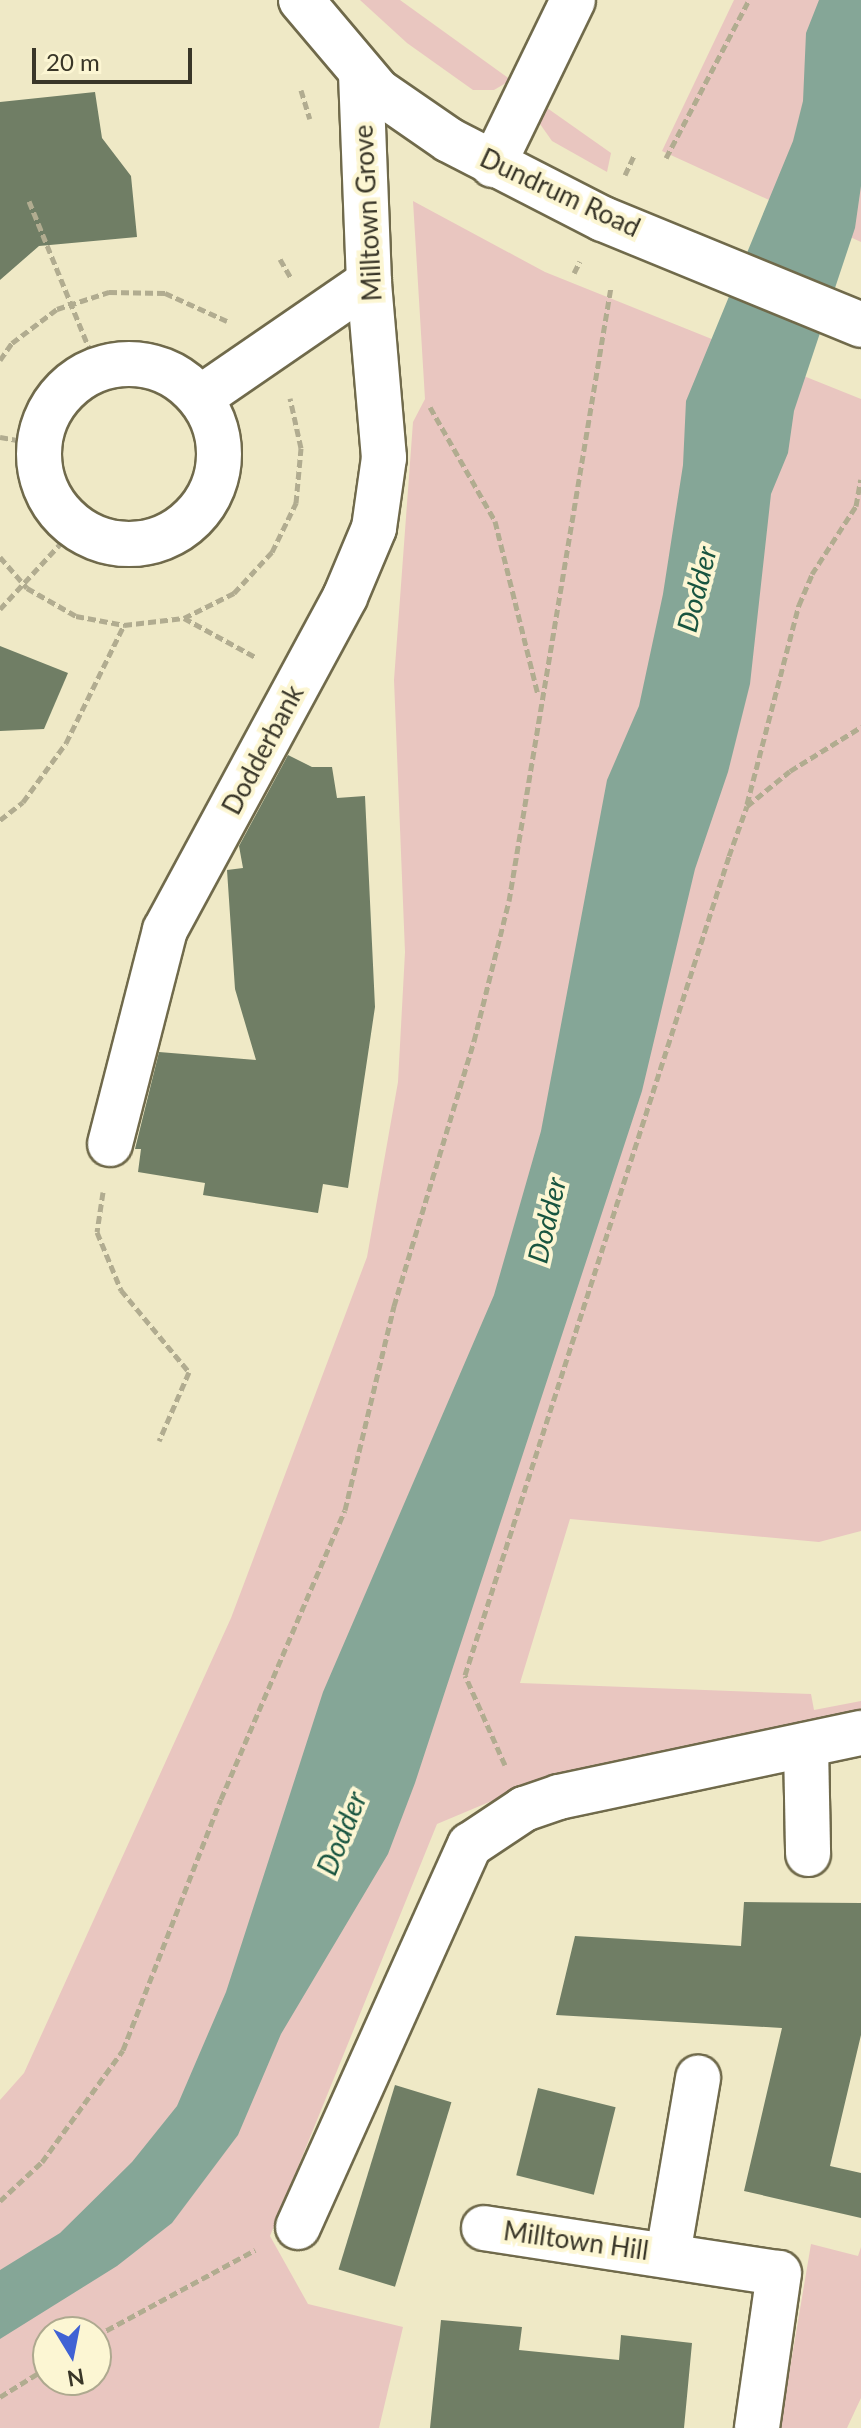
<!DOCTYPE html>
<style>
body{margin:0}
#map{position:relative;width:861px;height:2428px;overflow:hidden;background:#efe9c6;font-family:Lato,sans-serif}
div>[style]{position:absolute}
.green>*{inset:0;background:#e9c6c0}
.water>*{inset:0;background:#85a697}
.building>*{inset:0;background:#707e65;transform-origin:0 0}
.path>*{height:5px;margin-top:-2.5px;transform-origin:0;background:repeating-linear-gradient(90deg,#b1ac90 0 8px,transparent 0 12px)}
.roads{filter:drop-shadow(2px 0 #706a4b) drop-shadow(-2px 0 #706a4b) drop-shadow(0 2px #706a4b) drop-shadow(0 -2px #706a4b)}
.minor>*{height:44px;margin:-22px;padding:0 22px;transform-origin:22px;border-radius:22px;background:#fff}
.minor>.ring{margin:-22px;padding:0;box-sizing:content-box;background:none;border:44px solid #fff;border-radius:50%}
.major>*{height:44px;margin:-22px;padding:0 22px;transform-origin:22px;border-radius:22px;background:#fff}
span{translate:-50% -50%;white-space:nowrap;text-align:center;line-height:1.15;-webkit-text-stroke:8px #fcf6d3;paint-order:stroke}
.street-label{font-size:26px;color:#393628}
.water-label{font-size:28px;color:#185540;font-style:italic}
.north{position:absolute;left:32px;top:2316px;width:80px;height:80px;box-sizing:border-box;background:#fcf6d3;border:2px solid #aea98f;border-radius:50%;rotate:170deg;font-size:22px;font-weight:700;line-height:32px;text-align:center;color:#393628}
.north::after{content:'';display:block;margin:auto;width:28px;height:36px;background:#4062d4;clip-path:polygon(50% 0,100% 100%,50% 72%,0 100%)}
.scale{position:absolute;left:32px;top:48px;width:160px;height:36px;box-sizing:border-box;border:4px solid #393628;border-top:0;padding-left:10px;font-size:24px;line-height:28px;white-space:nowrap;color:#393628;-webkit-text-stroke:6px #fcf6d3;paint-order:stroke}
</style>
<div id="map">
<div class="green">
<i style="clip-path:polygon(360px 0,400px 0,511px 80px,494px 90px,473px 90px,407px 43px)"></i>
<i style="clip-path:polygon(734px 0,861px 0,861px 242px,662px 151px)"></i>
<i style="clip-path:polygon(540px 103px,611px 153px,607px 172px,552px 141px,540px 124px)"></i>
<i style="clip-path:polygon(evenodd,413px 201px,545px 272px,861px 399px,861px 1531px,819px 1542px,570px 1519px,520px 1683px,811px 1694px,814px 1710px,861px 1701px,861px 1710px,539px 1781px,437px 1824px,270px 2236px,308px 2304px,403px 2327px,379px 2428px,0 2428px,0 2100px,24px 2073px,231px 1618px,367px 1257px,398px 1082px,405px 952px,394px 680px,413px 422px,425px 399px,413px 201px,48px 2332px,96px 2332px,96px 2380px,48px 2380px,48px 2332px)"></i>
<i style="clip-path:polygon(811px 2244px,858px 2256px,861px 2247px,861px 2398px,847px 2428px,780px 2428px)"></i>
</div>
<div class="water">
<i style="clip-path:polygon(819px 0,861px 0,861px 186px,855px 228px,794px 411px,788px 453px,771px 494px,750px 684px,728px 772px,695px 869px,642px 1091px,415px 1783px,388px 1854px,281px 2034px,238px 2135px,172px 2223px,117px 2266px,0 2339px,0 2270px,60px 2233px,132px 2162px,177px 2106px,226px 1992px,323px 1692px,494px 1295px,541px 1131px,607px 780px,639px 706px,663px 594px,683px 465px,686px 401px,793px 141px,803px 101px,806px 33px)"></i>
</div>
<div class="building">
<i style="clip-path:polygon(95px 92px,102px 138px,131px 176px,137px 237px,39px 246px,0 280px,0 102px)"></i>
<i style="clip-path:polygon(0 646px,68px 673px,44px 729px,0 731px)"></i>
<i style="clip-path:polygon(288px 755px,312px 767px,332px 767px,337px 798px,365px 796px,375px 1007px,348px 1188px,323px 1184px,318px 1213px,203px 1195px,205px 1183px,138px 1172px,141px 1149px,135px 1149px,159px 1052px,256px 1060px,235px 989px,227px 870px,243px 868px,239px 846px)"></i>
<i style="clip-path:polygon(744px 1902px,861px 1903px,861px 2035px,830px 2166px,861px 2173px,861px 2218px,744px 2191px,782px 2028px,556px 2015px,575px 1936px,741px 1946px)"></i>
<i style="left:395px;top:2085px;width:59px;height:193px;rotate:17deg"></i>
<i style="left:538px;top:2088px;width:80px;height:90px;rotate:14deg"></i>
<i style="clip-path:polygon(441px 2320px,522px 2327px,519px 2350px,619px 2360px,621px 2335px,692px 2343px,684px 2428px,430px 2428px)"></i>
</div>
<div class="path">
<i style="left:301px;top:90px;width:30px;rotate:73deg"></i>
<i style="left:666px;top:158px;width:178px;rotate:-62.3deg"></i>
<i style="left:625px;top:175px;width:23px;rotate:-65deg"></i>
<i style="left:29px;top:201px;width:183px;rotate:67.8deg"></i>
<i style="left:280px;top:259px;width:22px;rotate:60deg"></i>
<i style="left:574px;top:273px;width:13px;rotate:-63deg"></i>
<i style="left:0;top:360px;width:21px;rotate:-55deg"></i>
<i style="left:12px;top:343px;width:56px;rotate:-37.1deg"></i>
<i style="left:57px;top:309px;width:55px;rotate:-18.1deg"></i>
<i style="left:109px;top:292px;width:56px;rotate:1deg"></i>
<i style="left:165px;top:293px;width:68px;rotate:24.3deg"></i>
<i style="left:430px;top:407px;width:131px;rotate:60.3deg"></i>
<i style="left:495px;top:521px;width:179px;rotate:76.1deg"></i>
<i style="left:0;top:437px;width:40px;rotate:10deg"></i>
<i style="left:0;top:557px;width:41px;rotate:48.9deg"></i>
<i style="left:27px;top:588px;width:56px;rotate:29.7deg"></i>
<i style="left:76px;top:616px;width:49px;rotate:10.6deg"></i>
<i style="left:124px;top:625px;width:60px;rotate:-6.7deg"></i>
<i style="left:184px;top:618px;width:56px;rotate:-26.6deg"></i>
<i style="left:234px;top:593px;width:56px;rotate:-47.2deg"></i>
<i style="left:272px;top:552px;width:55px;rotate:-63.9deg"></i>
<i style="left:296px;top:503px;width:55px;rotate:-84.8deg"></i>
<i style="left:301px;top:448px;width:51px;rotate:-102.4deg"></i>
<i style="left:0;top:609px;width:112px;rotate:-47.2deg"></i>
<i style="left:184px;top:618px;width:83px;rotate:28.7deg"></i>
<i style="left:747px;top:804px;width:206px;rotate:-75.4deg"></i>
<i style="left:799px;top:605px;width:34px;rotate:-67deg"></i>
<i style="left:812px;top:574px;width:81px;rotate:-57.1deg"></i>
<i style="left:856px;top:506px;width:27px;rotate:-80deg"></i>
<i style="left:0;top:820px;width:29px;rotate:-38deg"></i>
<i style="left:23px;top:802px;width:73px;rotate:-53.9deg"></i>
<i style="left:66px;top:743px;width:131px;rotate:-63.8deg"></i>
<i style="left:103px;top:1192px;width:40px;rotate:98.5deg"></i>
<i style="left:97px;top:1232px;width:63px;rotate:67.5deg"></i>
<i style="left:121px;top:1290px;width:107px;rotate:50.3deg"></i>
<i style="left:189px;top:1372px;width:75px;rotate:113.5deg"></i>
<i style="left:505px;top:1765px;width:98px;rotate:-114deg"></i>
<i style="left:465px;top:1675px;width:860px;rotate:-72.13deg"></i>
<i style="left:729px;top:856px;width:53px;rotate:-70.2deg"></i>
<i style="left:747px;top:806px;width:55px;rotate:-39.1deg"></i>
<i style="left:790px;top:771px;width:84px;rotate:-31.8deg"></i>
<i style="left:0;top:2201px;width:57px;rotate:-42.9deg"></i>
<i style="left:42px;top:2162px;width:138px;rotate:-54.1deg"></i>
<i style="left:123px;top:2050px;width:269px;rotate:-68.7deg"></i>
<i style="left:221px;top:1799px;width:314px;rotate:-66.8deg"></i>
<i style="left:345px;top:1510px;width:210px;rotate:-76.5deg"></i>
<i style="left:394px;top:1306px;width:277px;rotate:-73.2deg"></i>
<i style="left:474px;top:1041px;width:144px;rotate:-76deg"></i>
<i style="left:509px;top:901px;width:622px;rotate:-80.57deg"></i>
<i style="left:96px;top:2336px;width:181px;rotate:-28.4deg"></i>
<i style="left:0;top:2397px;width:57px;rotate:-32deg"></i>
</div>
<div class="roads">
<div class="minor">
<i style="left:493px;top:165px;width:183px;rotate:-64.1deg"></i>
<i class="ring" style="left:39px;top:364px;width:136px;height:136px"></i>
<i style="left:200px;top:398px;width:205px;rotate:-34.5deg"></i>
<i style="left:110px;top:1144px;width:221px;rotate:-75.6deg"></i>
<i style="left:165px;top:930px;width:379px;rotate:-61.6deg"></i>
<i style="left:345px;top:597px;width:75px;rotate:-67.2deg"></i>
<i style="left:374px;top:528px;width:71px;rotate:-81.9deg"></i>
<i style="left:384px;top:458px;width:177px;rotate:-94.9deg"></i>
<i style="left:369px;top:282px;width:207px;rotate:-92.2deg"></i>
<i style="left:806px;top:1745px;width:109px;rotate:88.9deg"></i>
<i style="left:298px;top:2227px;width:419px;rotate:-65.8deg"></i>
<i style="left:470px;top:1845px;width:65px;rotate:-33.7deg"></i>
<i style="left:524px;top:1809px;width:37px;rotate:-19deg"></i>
<i style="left:559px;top:1797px;width:309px;rotate:-12deg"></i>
<i style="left:484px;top:2228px;width:298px;rotate:8.7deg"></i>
<i style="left:779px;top:2273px;width:157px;rotate:98.1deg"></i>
<i style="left:668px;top:2254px;width:179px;rotate:-80.3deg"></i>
</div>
<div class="major">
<i style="left:301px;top:0;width:119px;rotate:49.8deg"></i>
<i style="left:378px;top:91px;width:86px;rotate:34.6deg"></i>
<i style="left:449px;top:140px;width:173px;rotate:27.2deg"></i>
<i style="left:603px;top:219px;width:279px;rotate:22.3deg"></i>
</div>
</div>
<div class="street-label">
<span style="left:560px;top:193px;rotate:25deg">Dundrum Road</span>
<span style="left:368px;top:213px;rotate:-93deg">Milltown Grove</span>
<span style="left:263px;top:750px;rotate:-62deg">Dodderbank</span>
<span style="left:576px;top:2241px;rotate:8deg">Milltown Hill</span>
</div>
<div class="water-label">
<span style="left:696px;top:589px;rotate:-76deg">Dodder</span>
<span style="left:546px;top:1220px;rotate:-77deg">Dodder</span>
<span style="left:341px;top:1833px;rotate:-68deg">Dodder</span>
</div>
<div class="north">N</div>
<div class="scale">20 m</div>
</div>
